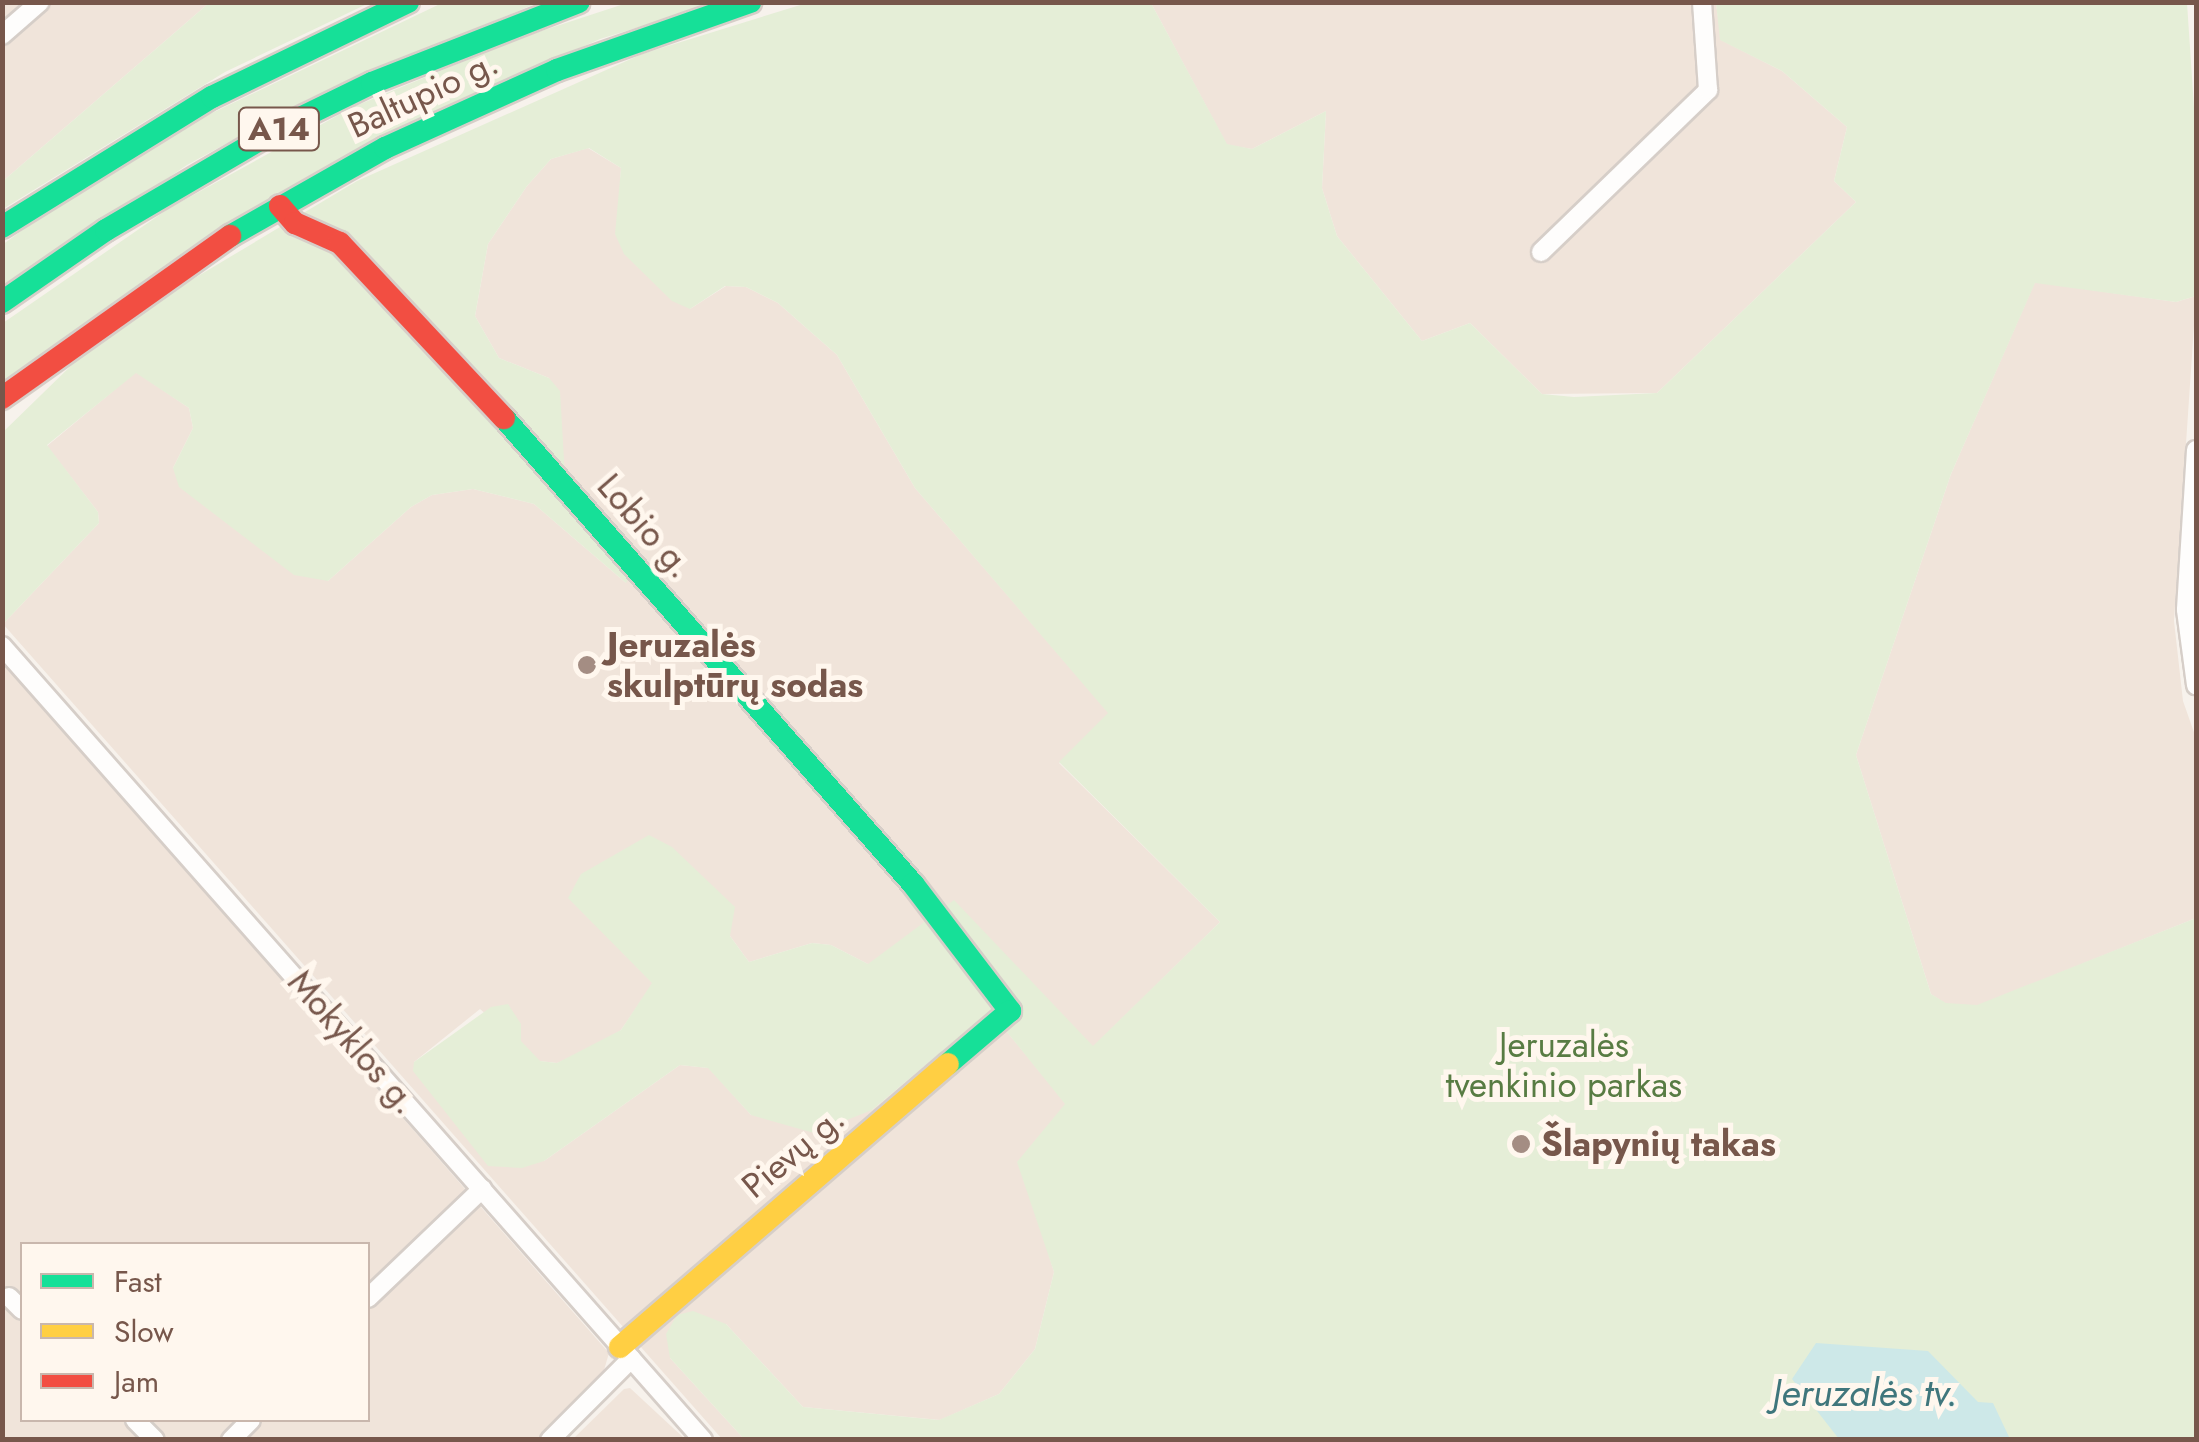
<!DOCTYPE html>
<meta charset="utf-8">
<style>
body{margin:0}
#map{position:relative;width:2199px;height:1442px;overflow:hidden;background:#f7f2ec;font-family:Jost,sans-serif}
div>[style]{position:absolute}
.residential>*{inset:0;background:#f0e4da}
.green>*{inset:0;background:#e5eed7}
.water>*{inset:0;background:#cde8e8}
.roads{filter:drop-shadow(2px 0 #d6cec8) drop-shadow(-2px 0 #d6cec8) drop-shadow(0 2px #d6cec8) drop-shadow(0 -2px #d6cec8)}
.street>*{height:18px;margin:-9px;padding:0 9px;transform-origin:9px;border-radius:9px;background:#fefdfc}
.fast>*{height:22px;margin:-11px;padding:0 11px;transform-origin:11px;border-radius:11px;background:#16e098}
.slow>*{height:22px;margin:-11px;padding:0 11px;transform-origin:11px;border-radius:11px;background:#ffcf43}
.jam>*{height:22px;margin:-11px;padding:0 11px;transform-origin:11px;border-radius:11px;background:#f24e42}
.dots>*{width:28px;height:28px;translate:-50% -50%;box-sizing:border-box;border:5px solid #fff7ee;border-radius:50%}
span{translate:-50% -50%;white-space:nowrap;text-align:center;line-height:1.15;-webkit-text-stroke:10px #fff7ee;paint-order:stroke}
.shield-label span{padding:2px 8px;background:#fff7ee;border:2px solid;border-radius:8px;-webkit-text-stroke-width:0}
.shield-label{font-size:32px;color:#77574b;font-weight:700}
.street-label{font-size:35px;color:#77574b}
.poi-label{font-size:35px;color:#77574b;font-weight:700}
.left{translate:0 -50%;text-align:left}
.park-label{font-size:35px;color:#587c43}
.water-label{font-size:38px;color:#3f767c;font-style:italic}
.frame{position:absolute;inset:0;border:5px solid #77574b;pointer-events:none}
.legend{position:absolute;left:20px;top:1242px;width:350px;height:180px;box-sizing:border-box;background:#fff7ee;border:2px solid #c9b7ad;margin:0;padding:12px 18px;list-style:none;font-size:30px;color:#77574b}
.legend li{display:flex;align-items:center;gap:20px;height:50px}
.legend b{width:50px;border:2px solid #c9b7ad}
</style>
<div id="map">
<div class="residential">
<i style="clip-path:polygon(3px 3px,209px 3px,3px 181px)"></i>
<i style="clip-path:polygon(1151px 3px,1716px 3px,1721px 40px,1782px 71px,1847px 127px,1834px 181px,1856px 202px,1657px 393px,1542px 394px,1470px 323px,1422px 341px,1337px 236px,1322px 188px,1326px 111px,1252px 149px,1227px 145px)"></i>
<i style="clip-path:polygon(588px 148px,621px 168px,620px 184px,690px 309px,726px 286px,746px 287px,778px 303px,837px 355px,915px 488px,1109px 713px,1059px 763px,1220px 922px,1093px 1047px,1048px 1004px,868px 964px,831px 945px,812px 943px,749px 962px,730px 936px,653px 983px,621px 1030px,592px 1050px,557px 1063px,539px 1061px,480px 1009px,414px 1062px,544px 1161px,680px 1065px,709px 1068px,751px 1115px,872px 1110px,990px 1011px,1066px 1104px,1043px 1236px,1054px 1272px,1035px 1349px,999px 1394px,940px 1420px,803px 1407px,726px 1324px,670px 1358px,744px 1439px,722px 1439px,3px 624px,99px 523px,98px 512px,47px 446px,136px 372px,189px 408px,193px 428px,173px 468px,328px 581px,411px 507px,432px 495px,473px 489px,534px 504px,626px 583px,565px 477px,549px 378px,499px 358px,475px 316px,488px 244px,527px 186px,551px 159px)"></i>
<i style="clip-path:polygon(2035px 282px,2176px 302px,2196px 296px,2174px 621px,2183px 701px,2196px 738px,2196px 918px,1977px 1006px,1946px 1004px,1931px 994px,1856px 755px,1951px 474px)"></i>
<i style="clip-path:polygon(evenodd,2px 661px,609px 1353px,602px 1377px,540px 1439px,3px 1439px,2px 661px,22px 1244px,368px 1244px,368px 1420px,22px 1420px,22px 1244px)"></i>
<i style="clip-path:polygon(630px 1388px,685px 1439px,573px 1439px,624px 1389px)"></i>
</div>
<div class="green">
<i style="clip-path:polygon(810px 2px,1151px 3px,1227px 144px,1252px 149px,1326px 111px,1322px 188px,1337px 236px,1422px 341px,1470px 323px,1542px 394px,1574px 397px,1657px 393px,1856px 202px,1834px 181px,1847px 127px,1782px 71px,1720px 40px,1716px 3px,2187px 3px,2196px 137px,2196px 296px,2176px 302px,2035px 283px,1951px 474px,1856px 755px,1931px 994px,1946px 1003px,1977px 1005px,2196px 918px,2196px 1439px,744px 1439px,670px 1358px,666px 1334px,677px 1315px,693px 1311px,726px 1324px,803px 1407px,939px 1420px,999px 1394px,1035px 1349px,1054px 1272px,1017px 1162px,1065px 1104px,990px 1011px,872px 1110px,814px 1133px,751px 1115px,708px 1068px,680px 1065px,544px 1161px,522px 1168px,488px 1166px,413px 1071px,414px 1062px,491px 1007px,508px 1004px,521px 1024px,521px 1041px,540px 1061px,557px 1063px,621px 1030px,652px 983px,568px 898px,581px 874px,649px 835px,672px 847px,735px 907px,730px 936px,749px 962px,812px 943px,831px 945px,868px 964px,954px 900px,1093px 1046px,1220px 922px,1059px 762px,1108px 713px,915px 488px,837px 355px,778px 303px,746px 287px,725px 286px,690px 309px,672px 301px,624px 254px,615px 234px,621px 168px,589px 148px,551px 159px,527px 186px,488px 244px,475px 316px,499px 358px,549px 378px,560px 391px,565px 477px,631px 575px,626px 583px,534px 504px,473px 489px,432px 495px,411px 507px,328px 581px,294px 575px,179px 487px,173px 468px,193px 428px,189px 408px,136px 373px,47px 445px,98px 512px,99px 523px,3px 624px,2px 433px,81px 356px,148px 306px,357px 181px,642px 54px)"></i>
<i style="clip-path:polygon(209px 3px,369px 3px,225px 72px,3px 209px,3px 181px)"></i>
<i style="clip-path:polygon(442px 3px,537px 3px,308px 99px,187px 165px,3px 290px,2px 245px,75px 192px,168px 134px)"></i>
<i style="clip-path:polygon(627px 3px,717px 3px,600px 39px,420px 120px,193px 246px,3px 386px,3px 323px,168px 209px,353px 107px,520px 38px)"></i>
</div>
<div class="water">
<i style="clip-path:polygon(1816px 1343px,1928px 1351px,1978px 1402px,1993px 1403px,2010px 1439px,1839px 1439px,1792px 1379px)"></i>
</div>
<div class="roads">
<div class="street">
<i style="left:2px;top:35px;width:50px;rotate:-41deg"></i>
<i style="left:1541px;top:252px;width:233px;rotate:-44.1deg"></i>
<i style="left:1708px;top:90px;width:88px;rotate:-93.9deg"></i>
<i style="left:2196px;top:450px;width:160px;rotate:93.6deg"></i>
<i style="left:2186px;top:610px;width:76px;rotate:82.4deg"></i>
<i style="left:2px;top:646px;width:1059px;rotate:48.56deg"></i>
<i style="left:9px;top:1297px;width:18px;rotate:45deg"></i>
<i style="left:368px;top:1298px;width:158px;rotate:-43.7deg"></i>
<i style="left:135px;top:1420px;width:28px;rotate:45deg"></i>
<i style="left:231px;top:1440px;width:28px;rotate:-45deg"></i>
<i style="left:550px;top:1440px;width:115px;rotate:-45deg"></i>
</div>
<div class="fast">
<i style="left:2px;top:227px;width:247px;rotate:-31.8deg"></i>
<i style="left:212px;top:97px;width:218px;rotate:-25.9deg"></i>
<i style="left:230px;top:236px;width:178px;rotate:-29.6deg"></i>
<i style="left:385px;top:148px;width:189px;rotate:-24.4deg"></i>
<i style="left:557px;top:70px;width:205px;rotate:-19.4deg"></i>
<i style="left:2px;top:302px;width:126px;rotate:-34.7deg"></i>
<i style="left:106px;top:230px;width:202px;rotate:-30.4deg"></i>
<i style="left:280px;top:128px;width:102px;rotate:-26.1deg"></i>
<i style="left:372px;top:83px;width:222px;rotate:-21.4deg"></i>
<i style="left:504px;top:418px;width:620px;rotate:48.73deg"></i>
<i style="left:913px;top:884px;width:160px;rotate:52.6deg"></i>
<i style="left:1010px;top:1011px;width:82px;rotate:139.5deg"></i>
</div>
<div class="slow">
<i style="left:620px;top:1347px;width:433px;rotate:-40.8deg"></i>
</div>
<div class="jam">
<i style="left:280px;top:206px;width:23px;rotate:49deg"></i>
<i style="left:295px;top:223px;width:49px;rotate:24deg"></i>
<i style="left:340px;top:243px;width:240px;rotate:46.9deg"></i>
<i style="left:2px;top:398px;width:280px;rotate:-35.4deg"></i>
</div>
</div>
<div class="dots">
<i style="left:587px;top:665px;background:#a48d83"></i>
<i style="left:1521px;top:1144px;background:#a48d83"></i>
</div>
<div class="shield-label">
<span style="left:279px;top:129px">A14</span>
</div>
<div class="street-label">
<span style="left:423px;top:94px;rotate:-25deg">Baltupio g.</span>
<span style="left:645px;top:526px;rotate:49deg">Lobio g.</span>
<span style="left:353px;top:1042px;rotate:49deg">Mokyklos g.</span>
<span style="left:793px;top:1152px;rotate:-40deg">Pievų g.</span>
</div>
<div class="poi-label">
<span class="left" style="left:607px;top:665px">Jeruzalės<br>skulptūrų sodas</span>
<span class="left" style="left:1541px;top:1144px">Šlapynių takas</span>
</div>
<div class="park-label">
<span style="left:1564px;top:1065px">Jeruzalės<br>tvenkinio parkas</span>
</div>
<div class="water-label">
<span style="left:1865px;top:1393px">Jeruzalės tv.</span>
</div>
<div class="frame"></div>
<ul class="legend">
<li><b style="height:12px;background:#16e098"></b>Fast</li>
<li><b style="height:12px;background:#ffcf43"></b>Slow</li>
<li><b style="height:12px;background:#f24e42"></b>Jam</li>
</ul>
</div>
